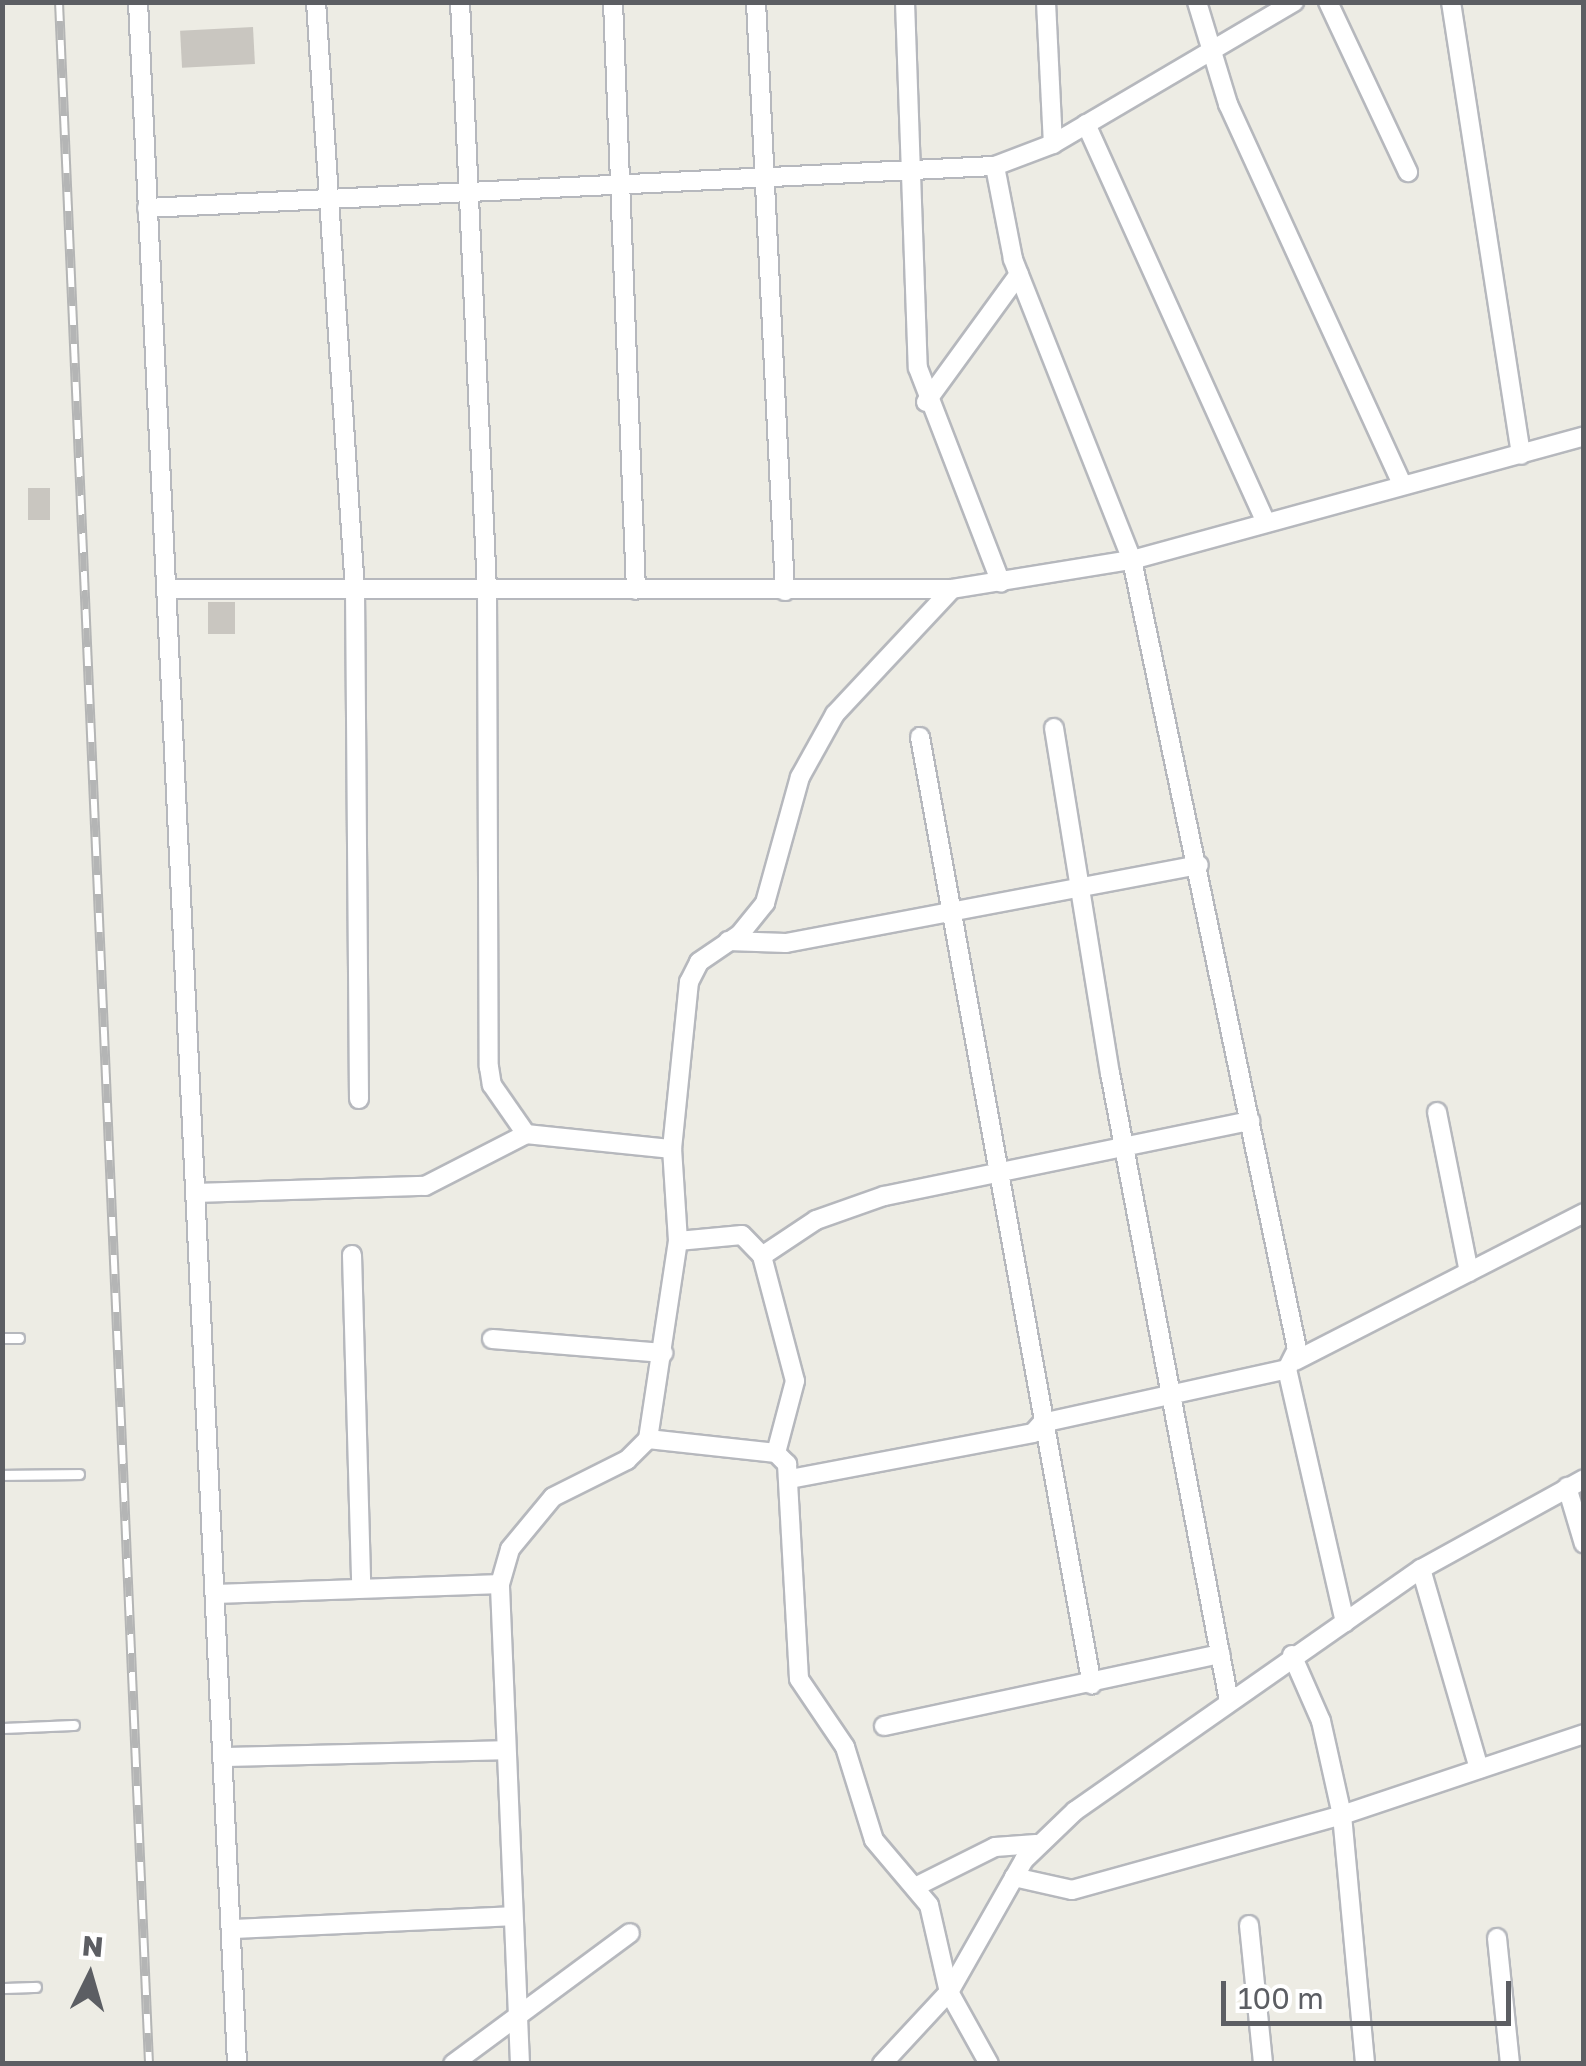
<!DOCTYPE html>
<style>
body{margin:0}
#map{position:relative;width:1586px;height:2066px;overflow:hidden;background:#edece4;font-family:"Golos Text",sans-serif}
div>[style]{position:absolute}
.building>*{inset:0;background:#c9c6c0;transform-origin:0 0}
.roads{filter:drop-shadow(2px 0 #b6b8bd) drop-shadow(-2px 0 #b6b8bd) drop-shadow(0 2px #b6b8bd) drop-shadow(0 -2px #b6b8bd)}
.service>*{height:9px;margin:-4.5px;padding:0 4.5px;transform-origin:4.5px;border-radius:4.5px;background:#fff}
.minor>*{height:18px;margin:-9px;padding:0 9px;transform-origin:9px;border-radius:9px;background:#fff}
.rail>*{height:10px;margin-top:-5px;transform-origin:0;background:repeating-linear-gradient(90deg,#fff 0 19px,#b4b5b5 0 38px);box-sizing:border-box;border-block:2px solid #b4b5b5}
span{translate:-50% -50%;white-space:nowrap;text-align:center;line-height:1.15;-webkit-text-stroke:10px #fff;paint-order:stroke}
.frame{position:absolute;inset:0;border:5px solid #5c5e63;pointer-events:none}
.north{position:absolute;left:40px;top:1926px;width:100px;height:100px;-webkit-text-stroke:8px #fff;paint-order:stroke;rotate:5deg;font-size:28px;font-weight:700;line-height:40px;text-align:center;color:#5c5e63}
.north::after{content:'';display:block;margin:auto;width:35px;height:45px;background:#5c5e63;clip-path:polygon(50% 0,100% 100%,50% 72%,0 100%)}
.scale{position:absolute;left:1221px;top:1981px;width:290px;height:45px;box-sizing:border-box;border:5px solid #5c5e63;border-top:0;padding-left:12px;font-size:30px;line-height:35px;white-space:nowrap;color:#5c5e63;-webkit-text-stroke:8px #fff;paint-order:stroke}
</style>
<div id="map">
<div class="building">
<i style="left:253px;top:27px;width:37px;height:73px;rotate:87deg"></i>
<i style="left:28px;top:488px;width:22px;height:32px"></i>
<i style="left:208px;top:602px;width:27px;height:32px"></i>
</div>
<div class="roads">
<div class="service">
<i style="left:2px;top:1338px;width:17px"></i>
<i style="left:2px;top:1475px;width:77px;rotate:-0.7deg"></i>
<i style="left:2px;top:1728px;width:72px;rotate:-2.4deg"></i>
<i style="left:2px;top:1988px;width:34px;rotate:-2deg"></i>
</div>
<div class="minor">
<i style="left:138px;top:2px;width:2064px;rotate:87.25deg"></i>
<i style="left:316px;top:2px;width:589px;rotate:86.21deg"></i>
<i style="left:355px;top:590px;width:509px;rotate:89.55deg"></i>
<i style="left:460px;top:2px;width:589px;rotate:87.37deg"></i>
<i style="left:487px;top:590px;width:477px;rotate:89.8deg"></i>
<i style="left:489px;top:1067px;width:18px;rotate:81deg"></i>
<i style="left:492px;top:1085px;width:60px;rotate:55.2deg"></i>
<i style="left:613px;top:2px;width:588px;rotate:87.76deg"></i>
<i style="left:756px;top:2px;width:590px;rotate:87.18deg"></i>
<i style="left:905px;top:2px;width:366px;rotate:88deg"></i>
<i style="left:918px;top:368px;width:230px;rotate:68.9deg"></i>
<i style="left:1046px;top:2px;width:142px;rotate:87.2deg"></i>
<i style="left:1197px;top:2px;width:107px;rotate:73.1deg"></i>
<i style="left:1228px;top:104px;width:418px;rotate:65.4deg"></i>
<i style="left:1328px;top:2px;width:188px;rotate:64.8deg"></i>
<i style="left:1451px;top:2px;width:458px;rotate:81.2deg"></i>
<i style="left:1086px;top:124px;width:433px;rotate:65.7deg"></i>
<i style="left:147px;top:208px;width:849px;rotate:-2.84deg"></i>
<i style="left:995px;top:166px;width:62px;rotate:-20.8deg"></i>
<i style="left:1053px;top:144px;width:280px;rotate:-30.5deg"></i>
<i style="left:926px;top:402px;width:158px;rotate:-54deg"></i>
<i style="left:166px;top:589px;width:786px"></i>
<i style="left:952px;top:589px;width:182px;rotate:-9.2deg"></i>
<i style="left:1132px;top:560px;width:469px;rotate:-15.3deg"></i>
<i style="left:1054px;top:728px;width:350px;rotate:80.8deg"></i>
<i style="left:1110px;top:1073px;width:639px;rotate:79.27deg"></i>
<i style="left:920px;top:737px;width:963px;rotate:79.72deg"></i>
<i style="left:728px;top:941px;width:58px;rotate:2deg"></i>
<i style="left:786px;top:943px;width:420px;rotate:-10.7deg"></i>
<i style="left:1437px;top:1112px;width:163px;rotate:78.7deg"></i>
<i style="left:196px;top:1193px;width:229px;rotate:-1.8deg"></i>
<i style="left:425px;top:1186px;width:114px;rotate:-27.2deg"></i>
<i style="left:526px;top:1134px;width:147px;rotate:5.9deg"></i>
<i style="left:678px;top:1241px;width:64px;rotate:-5.4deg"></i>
<i style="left:742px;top:1235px;width:29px;rotate:46deg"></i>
<i style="left:762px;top:1256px;width:129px;rotate:75.2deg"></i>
<i style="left:795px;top:1381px;width:74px;rotate:104.8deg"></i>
<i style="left:352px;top:1255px;width:328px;rotate:88.4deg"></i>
<i style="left:762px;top:1256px;width:65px;rotate:-33.7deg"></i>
<i style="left:816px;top:1220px;width:72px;rotate:-19.4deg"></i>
<i style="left:884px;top:1196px;width:374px;rotate:-11.6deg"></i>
<i style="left:492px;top:1339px;width:172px;rotate:4.7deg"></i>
<i style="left:1295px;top:1361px;width:325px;rotate:-27.1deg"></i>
<i style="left:1287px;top:1369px;width:260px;rotate:77.1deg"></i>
<i style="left:648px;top:1439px;width:129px;rotate:6.2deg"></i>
<i style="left:776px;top:1453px;width:16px;rotate:45deg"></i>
<i style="left:787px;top:1464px;width:215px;rotate:86.8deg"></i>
<i style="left:799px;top:1679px;width:82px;rotate:55.9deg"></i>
<i style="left:845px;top:1747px;width:97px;rotate:72.7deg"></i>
<i style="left:874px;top:1840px;width:85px;rotate:49.8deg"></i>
<i style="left:929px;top:1905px;width:89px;rotate:77.1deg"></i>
<i style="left:949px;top:1992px;width:82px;rotate:60.9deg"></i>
<i style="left:790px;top:1479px;width:247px;rotate:-10.7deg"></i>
<i style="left:1033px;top:1433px;width:13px;rotate:-48deg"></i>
<i style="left:1042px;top:1423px;width:251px;rotate:-12.4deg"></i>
<i style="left:1287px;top:1369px;width:22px;rotate:-63deg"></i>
<i style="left:1297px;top:1349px;width:806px;rotate:-101.81deg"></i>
<i style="left:1132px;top:560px;width:324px;rotate:-111.6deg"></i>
<i style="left:1013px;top:259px;width:95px;rotate:-101deg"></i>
<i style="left:1567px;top:1487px;width:59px;rotate:73.4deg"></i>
<i style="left:1421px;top:1569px;width:208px;rotate:73.8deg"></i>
<i style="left:217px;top:1594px;width:283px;rotate:-2deg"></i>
<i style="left:1292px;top:1655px;width:72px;rotate:66.3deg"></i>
<i style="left:1321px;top:1721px;width:96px;rotate:77.4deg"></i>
<i style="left:1342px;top:1815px;width:250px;rotate:84.7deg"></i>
<i style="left:884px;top:1726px;width:344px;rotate:-12.1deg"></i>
<i style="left:225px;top:1757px;width:279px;rotate:-1.4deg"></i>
<i style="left:1014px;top:1877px;width:59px;rotate:12.6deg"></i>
<i style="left:1072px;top:1890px;width:280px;rotate:-15.5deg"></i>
<i style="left:1342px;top:1815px;width:255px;rotate:-18.5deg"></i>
<i style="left:919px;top:1885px;width:85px;rotate:-26.6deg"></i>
<i style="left:995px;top:1847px;width:41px;rotate:-4.2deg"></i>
<i style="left:1249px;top:1925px;width:140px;rotate:84.2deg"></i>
<i style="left:232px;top:1929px;width:281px;rotate:-2.6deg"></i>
<i style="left:1497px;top:1938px;width:127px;rotate:84.1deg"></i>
<i style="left:453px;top:2064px;width:220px;rotate:-36.5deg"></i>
<i style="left:520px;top:2064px;width:480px;rotate:-92.4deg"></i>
<i style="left:500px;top:1584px;width:36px;rotate:-74deg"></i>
<i style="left:510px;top:1549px;width:67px;rotate:-50.4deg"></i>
<i style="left:553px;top:1497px;width:83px;rotate:-26.6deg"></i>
<i style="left:627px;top:1460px;width:30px;rotate:-45deg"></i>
<i style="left:648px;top:1439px;width:200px;rotate:-81.4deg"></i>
<i style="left:678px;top:1241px;width:92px;rotate:-93.7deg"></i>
<i style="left:672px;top:1149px;width:168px;rotate:-84.2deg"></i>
<i style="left:689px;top:982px;width:22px;rotate:-63deg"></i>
<i style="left:699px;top:962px;width:50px;rotate:-34.3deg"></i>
<i style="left:740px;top:934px;width:40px;rotate:-51deg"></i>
<i style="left:765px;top:903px;width:131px;rotate:-74.5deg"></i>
<i style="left:800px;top:777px;width:72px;rotate:-60.9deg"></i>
<i style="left:835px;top:714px;width:171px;rotate:-46.9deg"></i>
<i style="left:882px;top:2064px;width:98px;rotate:-47.1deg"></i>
<i style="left:949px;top:1992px;width:152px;rotate:-60.4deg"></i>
<i style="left:1024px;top:1860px;width:71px;rotate:-43.9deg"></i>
<i style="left:1075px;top:1811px;width:422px;rotate:-35deg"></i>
<i style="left:1421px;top:1569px;width:186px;rotate:-28.9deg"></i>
</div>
</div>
<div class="rail">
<i style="left:59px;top:2px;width:2064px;rotate:87.5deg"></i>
</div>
<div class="frame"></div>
<div class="north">N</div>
<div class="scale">100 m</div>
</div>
